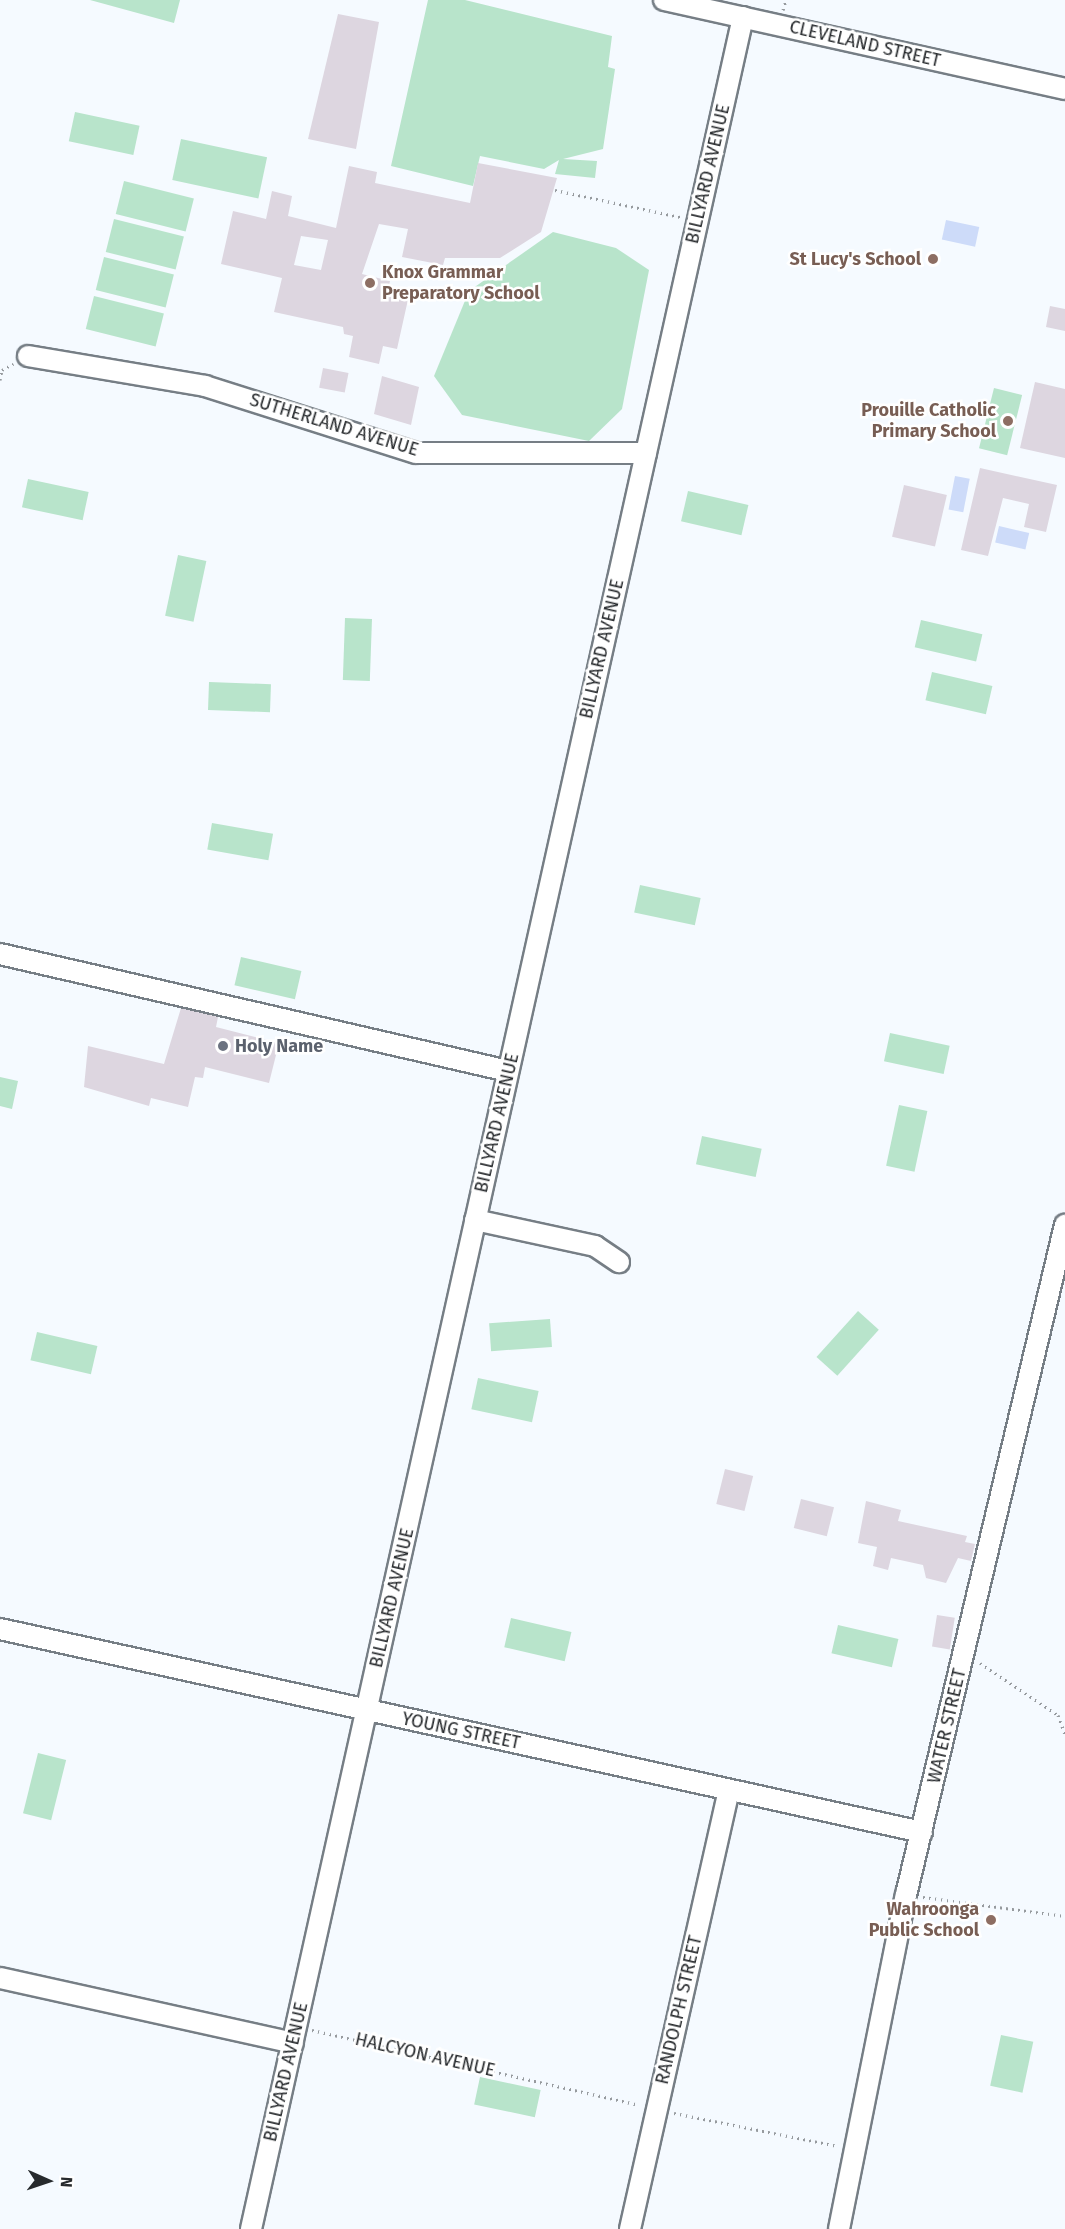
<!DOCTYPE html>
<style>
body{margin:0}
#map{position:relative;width:1065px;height:2229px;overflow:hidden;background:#f5faff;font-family:"Fira Sans",sans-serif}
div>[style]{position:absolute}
.green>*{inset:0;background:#b8e4cb;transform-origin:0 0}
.water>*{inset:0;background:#cddbf9;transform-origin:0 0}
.building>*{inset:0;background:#ddd6e0;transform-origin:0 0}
.path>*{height:3px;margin-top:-1.5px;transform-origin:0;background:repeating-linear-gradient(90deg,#969a9e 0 1.5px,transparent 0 6px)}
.roads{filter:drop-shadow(2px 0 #767e85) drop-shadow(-2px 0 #767e85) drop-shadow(0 2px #767e85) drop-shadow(0 -2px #767e85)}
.minor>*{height:20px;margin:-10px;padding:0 10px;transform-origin:10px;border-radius:10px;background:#fff}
.dots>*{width:16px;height:16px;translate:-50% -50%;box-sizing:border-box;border:3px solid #fff;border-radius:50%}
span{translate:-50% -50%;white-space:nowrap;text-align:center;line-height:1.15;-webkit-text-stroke:5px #fff;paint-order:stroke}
.street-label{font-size:18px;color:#272a2d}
.education-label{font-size:18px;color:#785e54;font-weight:700}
.right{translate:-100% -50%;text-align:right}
.left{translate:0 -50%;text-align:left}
.worship-label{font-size:18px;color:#5b616d;font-weight:700}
.north{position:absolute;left:18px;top:2151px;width:60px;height:60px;-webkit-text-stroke:4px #fff;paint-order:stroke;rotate:93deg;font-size:16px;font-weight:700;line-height:24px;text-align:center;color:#272a2d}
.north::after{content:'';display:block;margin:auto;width:21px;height:27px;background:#272a2d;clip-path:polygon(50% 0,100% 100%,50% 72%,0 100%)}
</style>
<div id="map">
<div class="green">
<i style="clip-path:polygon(90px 0,180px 0,174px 23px)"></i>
<i style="clip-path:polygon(428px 0,465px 0,612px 36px,608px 67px,615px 69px,603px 149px,563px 159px,597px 161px,595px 178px,555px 174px,559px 160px,544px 169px,480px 156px,473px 186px,391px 166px)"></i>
<i style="left:75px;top:112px;width:66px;height:30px;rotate:12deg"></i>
<i style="left:181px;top:139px;width:88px;height:42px;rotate:12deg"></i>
<i style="left:124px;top:181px;width:72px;height:34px;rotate:14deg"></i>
<i style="left:114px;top:219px;width:72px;height:34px;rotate:14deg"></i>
<i style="clip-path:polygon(553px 232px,616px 248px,649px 270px,622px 409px,589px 441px,462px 415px,434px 376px,469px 291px)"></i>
<i style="left:104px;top:257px;width:72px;height:34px;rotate:14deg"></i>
<i style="left:94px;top:296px;width:72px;height:34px;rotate:14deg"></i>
<i style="left:994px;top:388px;width:29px;height:62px;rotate:14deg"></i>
<i style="left:28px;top:479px;width:62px;height:29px;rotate:12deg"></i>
<i style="left:688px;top:491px;width:62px;height:31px;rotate:13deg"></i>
<i style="left:178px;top:555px;width:29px;height:62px;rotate:12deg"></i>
<i style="left:345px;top:618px;width:27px;height:62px;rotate:2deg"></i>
<i style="left:921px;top:620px;width:63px;height:28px;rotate:13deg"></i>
<i style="left:932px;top:672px;width:62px;height:29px;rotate:13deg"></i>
<i style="left:209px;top:682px;width:62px;height:28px;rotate:2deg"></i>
<i style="left:212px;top:823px;width:62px;height:27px;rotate:10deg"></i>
<i style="left:640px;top:885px;width:62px;height:28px;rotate:12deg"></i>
<i style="left:241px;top:957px;width:62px;height:29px;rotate:13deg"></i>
<i style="left:890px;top:1033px;width:61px;height:29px;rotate:12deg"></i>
<i style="clip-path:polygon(0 1077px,18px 1081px,12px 1109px,0 1106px)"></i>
<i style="left:899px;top:1105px;width:29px;height:62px;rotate:12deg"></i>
<i style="left:702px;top:1136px;width:61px;height:29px;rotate:12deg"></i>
<i style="left:858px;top:1311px;width:28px;height:62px;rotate:42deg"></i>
<i style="left:550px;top:1319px;width:28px;height:61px;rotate:86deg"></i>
<i style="left:37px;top:1332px;width:62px;height:29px;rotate:13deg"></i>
<i style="left:478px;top:1378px;width:62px;height:32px;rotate:12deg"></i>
<i style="left:511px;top:1618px;width:62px;height:30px;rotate:13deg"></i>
<i style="left:838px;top:1625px;width:62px;height:29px;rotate:13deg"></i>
<i style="left:38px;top:1753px;width:29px;height:62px;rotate:14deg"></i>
<i style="left:1001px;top:2035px;width:33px;height:52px;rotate:12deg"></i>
<i style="left:480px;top:2077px;width:62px;height:28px;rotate:12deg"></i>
</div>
<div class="water">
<i style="left:946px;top:220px;width:34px;height:20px;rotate:12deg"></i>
<i style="left:955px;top:476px;width:15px;height:34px;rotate:11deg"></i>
<i style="left:999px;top:526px;width:31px;height:17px;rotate:13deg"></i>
</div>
<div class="building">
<i style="clip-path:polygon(338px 14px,379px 22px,356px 149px,308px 139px)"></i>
<i style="clip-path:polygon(evenodd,478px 163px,557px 178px,541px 232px,500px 258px,445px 258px,443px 265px,402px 257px,408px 229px,379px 224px,362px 274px,390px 281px,388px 290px,409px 295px,397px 349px,383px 346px,379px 364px,349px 357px,353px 336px,344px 334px,343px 327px,274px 312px,282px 278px,221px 264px,233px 211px,266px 219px,272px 191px,292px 196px,288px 216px,336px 228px,349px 166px,377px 172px,375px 183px,470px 203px,478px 163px,301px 236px,328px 240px,321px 270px,294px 265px,301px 236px)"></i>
<i style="clip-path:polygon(1050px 306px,1065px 309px,1065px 331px,1046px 327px)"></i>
<i style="left:323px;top:368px;width:26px;height:20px;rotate:11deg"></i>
<i style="clip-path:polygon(382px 376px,419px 387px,411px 425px,374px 414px)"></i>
<i style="clip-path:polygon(1035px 382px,1065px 389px,1065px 458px,1020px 448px)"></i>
<i style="clip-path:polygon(980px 468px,1057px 485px,1046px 532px,1024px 527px,1029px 504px,1003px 498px,988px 556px,961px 550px)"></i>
<i style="left:904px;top:485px;width:44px;height:53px;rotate:13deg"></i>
<i style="clip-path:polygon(181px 1008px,218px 1017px,216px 1027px,279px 1043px,269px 1083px,205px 1067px,203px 1078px,195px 1077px,188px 1107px,151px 1098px,149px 1106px,84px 1087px,88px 1046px,164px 1064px)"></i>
<i style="left:725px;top:1469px;width:29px;height:36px;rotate:14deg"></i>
<i style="left:801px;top:1499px;width:34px;height:30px;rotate:14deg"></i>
<i style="clip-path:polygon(866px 1501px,901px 1510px,898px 1521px,967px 1536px,965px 1542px,975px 1544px,971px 1561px,958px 1558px,946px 1583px,926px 1578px,923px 1565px,891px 1558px,888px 1570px,873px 1566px,877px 1547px,858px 1543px)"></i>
<i style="left:937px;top:1615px;width:18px;height:32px;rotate:9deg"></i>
</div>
<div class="path">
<i style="left:783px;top:10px;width:10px;rotate:-73deg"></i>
<i style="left:555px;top:190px;width:128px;rotate:12.2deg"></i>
<i style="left:0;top:380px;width:10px;rotate:-79deg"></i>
<i style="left:2px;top:370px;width:13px;rotate:-29deg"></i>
<i style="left:980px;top:1663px;width:94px;rotate:33.7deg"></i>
<i style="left:1058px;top:1715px;width:20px;rotate:70deg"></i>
<i style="left:923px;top:1897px;width:143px;rotate:7.6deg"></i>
<i style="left:312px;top:2030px;width:335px;rotate:12.9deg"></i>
<i style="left:674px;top:2113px;width:167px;rotate:11.4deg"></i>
</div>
<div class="roads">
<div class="minor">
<i style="left:664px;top:0;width:411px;rotate:12.5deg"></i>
<i style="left:28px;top:356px;width:180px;rotate:9.6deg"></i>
<i style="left:205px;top:386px;width:221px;rotate:17.6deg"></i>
<i style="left:416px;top:453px;width:230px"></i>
<i style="left:0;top:954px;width:521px;rotate:12.97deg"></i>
<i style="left:475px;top:1220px;width:123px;rotate:12.2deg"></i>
<i style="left:595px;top:1246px;width:29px;rotate:34deg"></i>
<i style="left:0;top:1629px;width:944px;rotate:12.42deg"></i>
<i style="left:0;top:1978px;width:300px;rotate:12.5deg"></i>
<i style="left:251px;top:2229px;width:2266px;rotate:-77.46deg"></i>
<i style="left:630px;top:2229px;width:450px;rotate:-77.3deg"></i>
<i style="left:839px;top:2229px;width:341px;rotate:-78.7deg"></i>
<i style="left:906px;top:1895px;width:689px;rotate:-76.65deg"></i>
</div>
</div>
<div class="dots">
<i style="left:933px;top:259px;background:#8d6e63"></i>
<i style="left:370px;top:283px;background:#8d6e63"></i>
<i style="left:1008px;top:421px;background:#8d6e63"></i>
<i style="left:223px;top:1046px;background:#6b7280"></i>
<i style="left:991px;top:1920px;background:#8d6e63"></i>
</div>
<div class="street-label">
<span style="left:865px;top:44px;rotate:13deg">CLEVELAND STREET</span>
<span style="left:708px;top:174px;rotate:-77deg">BILLYARD AVENUE</span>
<span style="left:334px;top:425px;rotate:17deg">SUTHERLAND AVENUE</span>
<span style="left:602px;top:649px;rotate:-77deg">BILLYARD AVENUE</span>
<span style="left:497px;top:1123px;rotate:-77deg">BILLYARD AVENUE</span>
<span style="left:392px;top:1598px;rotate:-77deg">BILLYARD AVENUE</span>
<span style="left:947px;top:1726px;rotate:-77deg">WATER STREET</span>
<span style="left:461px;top:1731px;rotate:12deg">YOUNG STREET</span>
<span style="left:679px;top:2010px;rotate:-77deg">RANDOLPH STREET</span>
<span style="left:425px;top:2055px;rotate:13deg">HALCYON AVENUE</span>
<span style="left:286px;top:2072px;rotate:-77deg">BILLYARD AVENUE</span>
</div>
<div class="education-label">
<span class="right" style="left:921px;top:259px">St Lucy's School</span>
<span class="left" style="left:382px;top:283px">Knox Grammar<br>Preparatory School</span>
<span class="right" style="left:996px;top:421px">Prouille Catholic<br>Primary School</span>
<span class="right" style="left:979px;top:1920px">Wahroonga<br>Public School</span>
</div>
<div class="worship-label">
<span class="left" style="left:235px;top:1046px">Holy Name</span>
</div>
<div class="north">N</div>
</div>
